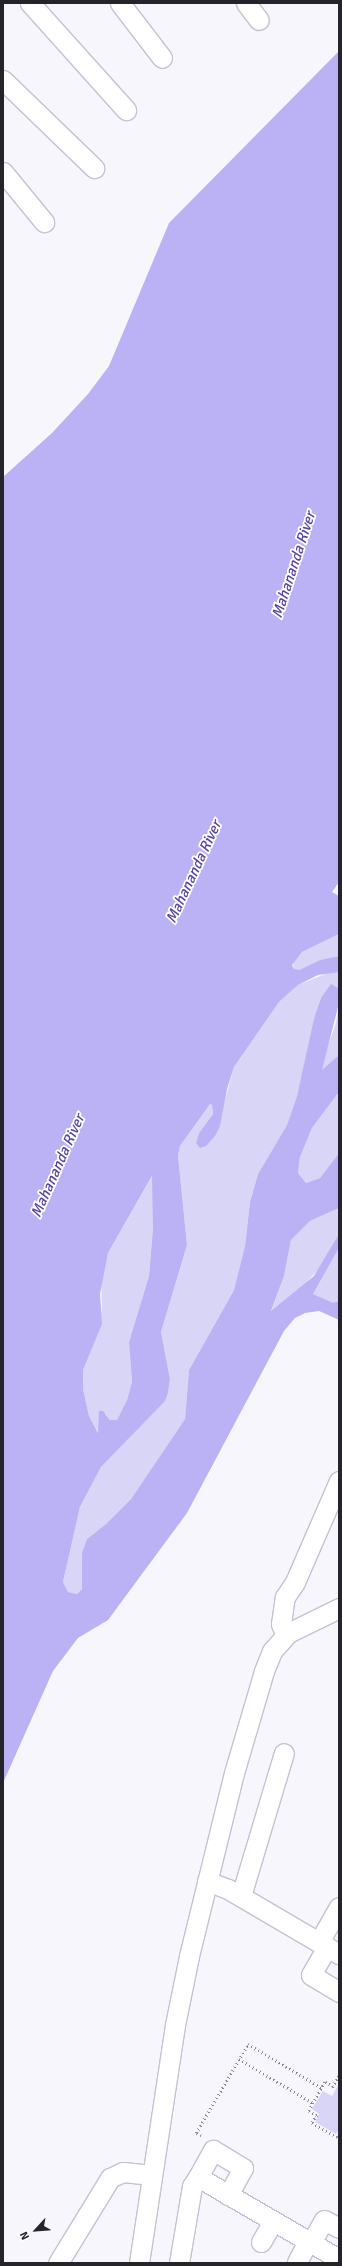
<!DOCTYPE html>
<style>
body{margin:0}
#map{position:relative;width:342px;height:2266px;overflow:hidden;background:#f7f6fd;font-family:Signika,sans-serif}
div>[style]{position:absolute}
.green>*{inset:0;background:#d9d5f6}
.water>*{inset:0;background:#bbb2f5}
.path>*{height:2.5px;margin-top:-1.25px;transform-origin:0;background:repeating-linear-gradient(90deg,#88878d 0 1px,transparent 0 4px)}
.roads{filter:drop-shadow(1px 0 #c3c2d2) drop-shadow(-1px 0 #c3c2d2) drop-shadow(0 1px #c3c2d2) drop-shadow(0 -1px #c3c2d2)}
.minor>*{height:19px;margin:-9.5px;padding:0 9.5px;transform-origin:9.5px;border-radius:9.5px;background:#fff}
span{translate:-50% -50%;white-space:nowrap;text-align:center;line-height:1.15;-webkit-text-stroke:3.5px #fff;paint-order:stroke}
.water-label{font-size:15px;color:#5942a2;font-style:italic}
.frame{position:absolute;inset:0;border:4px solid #25242a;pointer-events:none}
.north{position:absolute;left:16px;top:2210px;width:40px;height:40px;-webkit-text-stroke:3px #fff;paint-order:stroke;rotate:244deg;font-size:11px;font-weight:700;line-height:16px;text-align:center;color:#25242a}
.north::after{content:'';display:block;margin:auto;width:14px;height:18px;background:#25242a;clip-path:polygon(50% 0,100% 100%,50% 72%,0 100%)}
</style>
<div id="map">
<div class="green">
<i style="clip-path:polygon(339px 934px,339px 956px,320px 960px,299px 970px,294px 970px,293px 961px,302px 952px)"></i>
<i style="clip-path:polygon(333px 971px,339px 972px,339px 994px,338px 988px,321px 998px,297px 1096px,287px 1125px,258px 1174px,250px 1202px,245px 1246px,234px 1290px,189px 1370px,185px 1419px,131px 1499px,106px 1524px,87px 1539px,82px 1589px,77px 1594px,68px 1592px,63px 1582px,80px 1507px,101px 1467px,164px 1401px,168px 1393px,170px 1379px,161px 1332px,187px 1245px,178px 1156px,180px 1146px,210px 1104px,212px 1105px,213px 1114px,199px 1133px,196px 1143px,223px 1107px,234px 1067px,279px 1002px,298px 985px)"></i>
<i style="clip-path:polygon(339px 1003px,339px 1055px,322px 1071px,322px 1063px,336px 1023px)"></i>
<i style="clip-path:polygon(339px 1092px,339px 1153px,320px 1178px,306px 1183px,298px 1173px,300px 1157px,312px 1128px)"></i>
<i style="clip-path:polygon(153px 1175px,153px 1228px,149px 1276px,129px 1342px,132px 1382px,127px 1400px,117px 1420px,110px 1420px,106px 1414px,99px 1411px,99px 1434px,89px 1416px,83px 1389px,83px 1370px,102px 1310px,101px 1280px,108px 1253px)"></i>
<i style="clip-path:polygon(339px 1208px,339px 1234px,321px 1267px,299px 1290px,271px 1312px,284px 1276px,291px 1240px,310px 1221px)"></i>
<i style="clip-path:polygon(339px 1248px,339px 1301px,333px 1304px,313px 1294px)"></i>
<i style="clip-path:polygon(339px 2084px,339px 2129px,336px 2134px,315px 2122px,319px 2114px,312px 2109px,323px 2091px,332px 2096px)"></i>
</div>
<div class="water">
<i style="clip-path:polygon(evenodd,339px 51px,339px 882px,332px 892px,339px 896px,339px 934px,302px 952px,292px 965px,294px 969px,299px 970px,320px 960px,339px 956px,339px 972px,318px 975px,298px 985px,279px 1002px,234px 1067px,227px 1089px,220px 1126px,215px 1136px,206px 1146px,200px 1148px,196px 1143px,199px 1133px,213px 1114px,212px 1105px,210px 1104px,180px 1146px,178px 1156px,187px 1245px,161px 1332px,170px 1379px,168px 1393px,165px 1401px,101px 1467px,80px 1507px,63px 1582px,68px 1592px,77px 1594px,82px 1589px,82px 1553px,87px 1539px,106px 1524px,131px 1499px,185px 1419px,189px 1370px,234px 1290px,245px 1246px,250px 1202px,258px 1174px,287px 1125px,297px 1096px,314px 1019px,321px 998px,331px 984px,338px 988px,339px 1003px,322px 1070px,339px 1055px,339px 1092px,312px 1128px,300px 1157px,298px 1173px,306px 1183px,320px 1178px,339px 1153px,339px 1208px,310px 1221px,291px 1240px,284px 1276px,271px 1311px,314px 1276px,339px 1234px,339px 1248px,313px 1294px,333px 1303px,339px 1301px,339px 1320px,319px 1311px,305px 1313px,295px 1318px,284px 1331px,187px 1513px,108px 1620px,78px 1638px,53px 1671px,3px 1783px,3px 477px,52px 433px,88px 394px,109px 366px,169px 223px,339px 51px,152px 1176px,153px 1228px,149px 1276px,129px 1342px,132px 1382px,127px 1400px,117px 1420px,110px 1420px,103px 1411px,99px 1411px,98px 1433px,89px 1416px,83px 1389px,83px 1370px,102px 1324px,100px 1294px,108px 1253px,152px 1176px)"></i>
</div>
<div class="path">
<i style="left:239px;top:2059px;width:86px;rotate:30.7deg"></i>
<i style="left:339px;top:2076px;width:13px;rotate:119deg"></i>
<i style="left:333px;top:2087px;width:9px;rotate:-148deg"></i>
<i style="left:325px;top:2082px;width:33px;rotate:119deg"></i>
<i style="left:309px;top:2111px;width:9px;rotate:27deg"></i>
<i style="left:317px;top:2115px;width:9px;rotate:122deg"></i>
<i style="left:312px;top:2123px;width:29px;rotate:29deg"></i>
<i style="left:337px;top:2137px;width:4px;rotate:-56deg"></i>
<i style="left:201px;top:2136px;width:6px;rotate:-149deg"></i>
<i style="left:196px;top:2133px;width:103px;rotate:-59.7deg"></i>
<i style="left:248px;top:2044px;width:86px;rotate:30.7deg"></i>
</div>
<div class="roads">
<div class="minor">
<i style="left:30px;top:3px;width:144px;rotate:48.1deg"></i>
<i style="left:120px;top:3px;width:69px;rotate:52.6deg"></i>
<i style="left:246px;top:3px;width:21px;rotate:53deg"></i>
<i style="left:3px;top:80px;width:127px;rotate:44deg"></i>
<i style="left:3px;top:172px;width:65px;rotate:50.6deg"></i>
<i style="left:286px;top:1635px;width:12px;rotate:-114deg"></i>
<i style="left:281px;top:1624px;width:27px;rotate:-82deg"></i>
<i style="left:285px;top:1597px;width:18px;rotate:-56deg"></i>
<i style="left:295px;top:1582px;width:110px;rotate:-66.5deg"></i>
<i style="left:207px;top:1881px;width:22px;rotate:21deg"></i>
<i style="left:228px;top:1889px;width:129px;rotate:30.4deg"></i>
<i style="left:241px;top:1896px;width:149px;rotate:-73.3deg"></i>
<i style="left:319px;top:1942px;width:40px;rotate:-60.3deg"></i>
<i style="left:327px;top:1947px;width:32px;rotate:120deg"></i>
<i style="left:311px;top:1975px;width:33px;rotate:31deg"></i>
<i style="left:198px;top:2177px;width:31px;rotate:-61deg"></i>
<i style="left:213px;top:2150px;width:35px;rotate:31deg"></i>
<i style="left:243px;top:2168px;width:31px;rotate:119deg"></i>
<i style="left:261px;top:2242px;width:24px;rotate:-60deg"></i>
<i style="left:311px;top:2243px;width:26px;rotate:-61deg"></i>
<i style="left:324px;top:2220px;width:17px;rotate:28deg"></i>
<i style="left:297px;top:2262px;width:24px;rotate:-62deg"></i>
<i style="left:58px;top:2263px;width:100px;rotate:-58.5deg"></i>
<i style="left:110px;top:2178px;width:14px;rotate:-25deg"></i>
<i style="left:123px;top:2172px;width:29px;rotate:6deg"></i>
<i style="left:139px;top:2263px;width:241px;rotate:-81.4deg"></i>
<i style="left:175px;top:2025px;width:70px;rotate:-78.5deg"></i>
<i style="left:189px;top:1956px;width:188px;rotate:-76.2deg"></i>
<i style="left:234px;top:1773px;width:106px;rotate:-73.6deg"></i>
<i style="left:264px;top:1671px;width:22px;rotate:-68deg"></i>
<i style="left:272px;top:1651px;width:24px;rotate:-48deg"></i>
<i style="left:288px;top:1633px;width:57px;rotate:-26.1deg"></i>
<i style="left:179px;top:2263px;width:78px;rotate:-80.4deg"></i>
<i style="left:192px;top:2186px;width:11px;rotate:-56deg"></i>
<i style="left:198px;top:2177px;width:163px;rotate:30.2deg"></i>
</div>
</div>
<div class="water-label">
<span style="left:294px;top:565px;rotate:-72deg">Mahananda River</span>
<span style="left:194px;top:872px;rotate:-65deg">Mahananda River</span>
<span style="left:58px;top:1166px;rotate:-66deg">Mahananda River</span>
</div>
<div class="frame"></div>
<div class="north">N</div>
</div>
